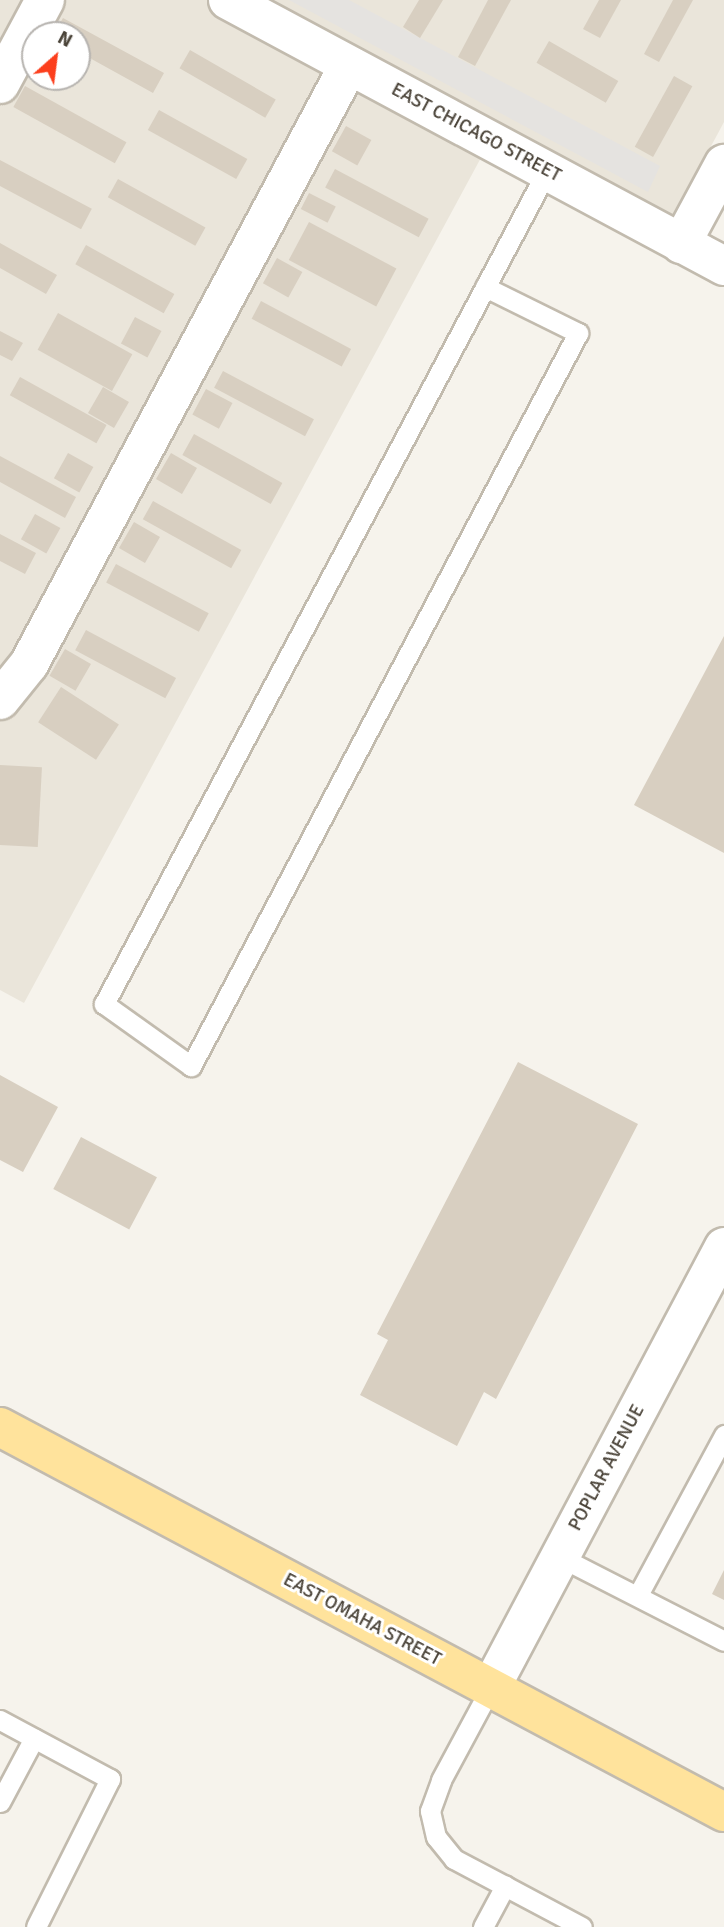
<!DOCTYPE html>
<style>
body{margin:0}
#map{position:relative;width:724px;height:1927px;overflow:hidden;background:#f6f3ec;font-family:Signika,sans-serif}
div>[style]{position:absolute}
.residential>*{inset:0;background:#eae5da}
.parking>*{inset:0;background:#e5e3e0}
.building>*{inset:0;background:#d8cfc1;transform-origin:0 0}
.roads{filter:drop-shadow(2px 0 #c2bbae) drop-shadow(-2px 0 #c2bbae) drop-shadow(0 2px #c2bbae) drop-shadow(0 -2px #c2bbae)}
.lane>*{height:19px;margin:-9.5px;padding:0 9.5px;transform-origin:9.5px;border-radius:9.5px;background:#fff}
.street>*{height:38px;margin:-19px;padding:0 19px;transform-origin:19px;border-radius:19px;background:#fff}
.primary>*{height:38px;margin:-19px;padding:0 19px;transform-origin:19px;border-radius:19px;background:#ffe39c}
span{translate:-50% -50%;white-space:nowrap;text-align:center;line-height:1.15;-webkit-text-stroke:6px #fff;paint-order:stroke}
.street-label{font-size:19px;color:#4b4439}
.north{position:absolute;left:21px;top:21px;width:70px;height:70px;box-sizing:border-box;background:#fff;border:2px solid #b7b4b0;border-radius:50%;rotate:28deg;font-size:19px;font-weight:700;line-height:28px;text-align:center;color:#4b4439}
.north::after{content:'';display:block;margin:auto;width:24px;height:32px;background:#fc3f1d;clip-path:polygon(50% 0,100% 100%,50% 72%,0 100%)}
</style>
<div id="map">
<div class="residential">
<i style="clip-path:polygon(evenodd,0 0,724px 0,724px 122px,657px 247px,483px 154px,24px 1003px,0 990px,0 0,35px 35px,77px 35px,77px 77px,35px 77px,35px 35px)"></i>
</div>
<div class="parking">
<i style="clip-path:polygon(289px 0,349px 0,660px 166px,648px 192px)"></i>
</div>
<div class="building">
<i style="clip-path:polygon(419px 0,443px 0,420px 38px,403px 27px)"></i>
<i style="clip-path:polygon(488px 0,511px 0,475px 66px,458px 57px)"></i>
<i style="clip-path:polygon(599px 0,621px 0,600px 38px,583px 29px)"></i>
<i style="clip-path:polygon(673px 0,693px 0,659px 62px,644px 54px)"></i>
<i style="clip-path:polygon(63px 18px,164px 73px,153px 93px,77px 51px,77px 35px,53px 35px)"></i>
<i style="left:549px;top:41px;width:80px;height:25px;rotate:30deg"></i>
<i style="left:190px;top:50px;width:99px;height:21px;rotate:30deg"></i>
<i style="left:674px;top:76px;width:21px;height:81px;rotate:29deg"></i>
<i style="left:25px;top:86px;width:116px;height:24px;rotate:29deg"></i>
<i style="left:159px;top:110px;width:101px;height:23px;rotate:29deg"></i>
<i style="left:346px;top:126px;width:29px;height:29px;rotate:29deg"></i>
<i style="left:0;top:160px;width:104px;height:23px;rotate:28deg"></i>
<i style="left:335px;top:169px;width:106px;height:21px;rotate:28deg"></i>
<i style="left:118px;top:179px;width:100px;height:21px;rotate:29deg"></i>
<i style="left:309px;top:193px;width:30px;height:18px;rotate:27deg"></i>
<i style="left:309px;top:222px;width:99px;height:43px;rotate:28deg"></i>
<i style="clip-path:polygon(0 243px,57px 275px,46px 294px,0 268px)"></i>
<i style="left:86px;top:245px;width:101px;height:22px;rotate:29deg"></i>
<i style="left:277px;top:258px;width:29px;height:29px;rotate:29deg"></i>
<i style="left:261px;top:301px;width:102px;height:20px;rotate:28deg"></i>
<i style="left:58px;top:313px;width:85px;height:42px;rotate:29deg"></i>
<i style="left:135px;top:317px;width:30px;height:30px;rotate:28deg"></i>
<i style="clip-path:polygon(0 331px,23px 343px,12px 361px,0 355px)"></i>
<i style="left:223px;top:371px;width:103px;height:19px;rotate:28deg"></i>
<i style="left:20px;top:377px;width:99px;height:21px;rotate:29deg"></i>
<i style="left:103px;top:387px;width:30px;height:30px;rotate:30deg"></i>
<i style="left:206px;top:389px;width:30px;height:29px;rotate:28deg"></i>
<i style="left:194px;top:434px;width:101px;height:24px;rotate:29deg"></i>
<i style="left:68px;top:453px;width:29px;height:29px;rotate:29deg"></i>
<i style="left:171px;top:453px;width:30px;height:30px;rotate:30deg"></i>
<i style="clip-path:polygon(0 456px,76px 497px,65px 518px,0 482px)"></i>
<i style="left:153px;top:501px;width:101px;height:21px;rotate:29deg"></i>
<i style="left:35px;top:514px;width:29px;height:29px;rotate:29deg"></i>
<i style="left:134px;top:522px;width:30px;height:30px;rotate:30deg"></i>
<i style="clip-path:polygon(0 534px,36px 553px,25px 574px,0 561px)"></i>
<i style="left:116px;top:564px;width:105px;height:21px;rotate:28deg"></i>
<i style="left:86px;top:630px;width:102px;height:23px;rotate:28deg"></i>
<i style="clip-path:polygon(724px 636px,724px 853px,634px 805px)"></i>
<i style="left:65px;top:649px;width:30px;height:31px;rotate:30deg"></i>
<i style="left:61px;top:687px;width:69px;height:42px;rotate:33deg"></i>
<i style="left:0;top:765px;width:42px;height:80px;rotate:3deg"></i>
<i style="clip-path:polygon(518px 1062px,638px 1124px,496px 1399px,484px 1392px,457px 1446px,360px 1395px,388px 1340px,377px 1334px)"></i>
<i style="clip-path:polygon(0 1075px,58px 1107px,23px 1172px,0 1160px)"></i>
<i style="left:81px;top:1137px;width:86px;height:59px;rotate:28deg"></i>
<i style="clip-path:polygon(724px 1570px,724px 1600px,712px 1594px)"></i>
</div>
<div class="roads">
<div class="lane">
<i style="left:485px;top:287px;width:104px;rotate:26.3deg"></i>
<i style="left:578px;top:333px;width:829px;rotate:117.83deg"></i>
<i style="left:191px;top:1066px;width:107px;rotate:-144.5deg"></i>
<i style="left:104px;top:1004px;width:943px;rotate:-62deg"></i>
<i style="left:560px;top:1557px;width:184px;rotate:27.1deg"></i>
<i style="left:638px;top:1595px;width:182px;rotate:-61.7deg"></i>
<i style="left:0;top:1720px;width:125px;rotate:28.2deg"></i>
<i style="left:110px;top:1779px;width:165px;rotate:116.6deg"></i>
<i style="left:0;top:1802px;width:72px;rotate:-62deg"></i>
<i style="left:505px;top:1886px;width:87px;rotate:28deg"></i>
<i style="left:483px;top:1927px;width:47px;rotate:-61.8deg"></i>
<i style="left:505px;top:1886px;width:58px;rotate:-152.1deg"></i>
<i style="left:454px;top:1859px;width:28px;rotate:-129deg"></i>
<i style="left:436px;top:1837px;width:27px;rotate:-103deg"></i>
<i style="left:430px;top:1811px;width:33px;rotate:-70deg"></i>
<i style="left:441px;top:1780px;width:103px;rotate:-61.7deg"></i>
</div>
<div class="street">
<i style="left:228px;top:0;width:563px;rotate:28.2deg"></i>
<i style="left:0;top:84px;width:95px;rotate:-61.8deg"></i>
<i style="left:681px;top:244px;width:91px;rotate:-61.7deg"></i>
<i style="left:0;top:700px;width:46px;rotate:-51.1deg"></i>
<i style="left:29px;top:664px;width:679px;rotate:-61.89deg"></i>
<i style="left:490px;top:1689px;width:500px;rotate:-62.1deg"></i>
</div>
<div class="primary">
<i style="left:0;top:1427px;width:820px;rotate:28deg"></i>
</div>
</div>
<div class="street-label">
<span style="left:476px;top:133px;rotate:28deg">EAST CHICAGO STREET</span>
<span style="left:607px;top:1468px;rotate:-62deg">POPLAR AVENUE</span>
<span style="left:362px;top:1620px;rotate:28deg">EAST OMAHA STREET</span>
</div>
<div class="north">N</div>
</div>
